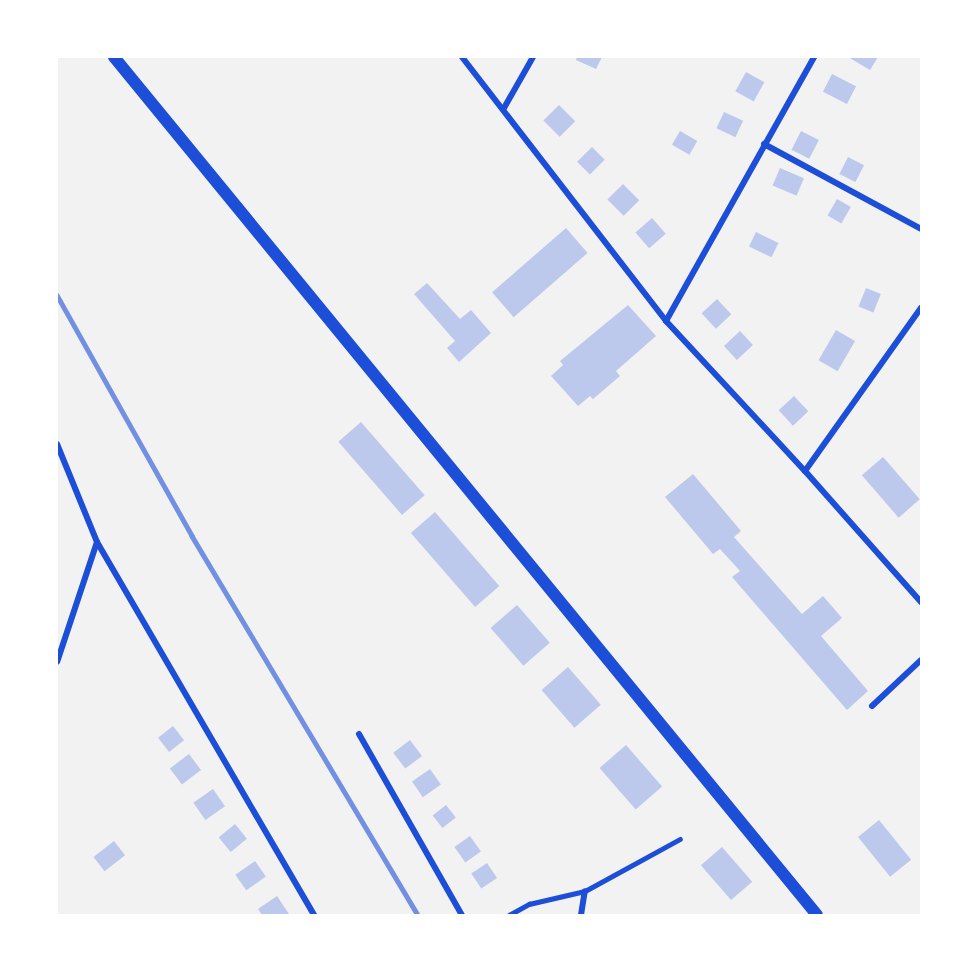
<!DOCTYPE html>
<style>
body{margin:0}
#map{position:relative;width:978px;height:972px;overflow:hidden;background:#f2f2f2;font-family:Lato,sans-serif}
div>[style]{position:absolute}
.building>*{inset:0;background:#bdc9ec;transform-origin:0 0}
.service>*{height:4.5px;margin:-2.25px;padding:0 2.25px;transform-origin:2.25px;border-radius:2.25px;background:#1d4ed8}
.minor>*{height:6px;margin:-3px;padding:0 3px;transform-origin:3px;border-radius:3px;background:#1d4ed8}
.secondary>*{height:12px;margin:-6px;padding:0 6px;transform-origin:6px;border-radius:6px;background:#1d4ed8}
.rail>*{height:4.5px;margin:-2.25px;padding:0 2.25px;transform-origin:2.25px;border-radius:2.25px;background:#7290e2}
span{translate:-50% -50%;white-space:nowrap;text-align:center;line-height:1.15;-webkit-text-stroke:5px #fff;paint-order:stroke}
.frame{position:absolute;inset:0;border:58px solid #fff;pointer-events:none}
</style>
<div id="map">
<div class="building">
<i style="clip-path:polygon(577px 57px,602px 57px,596px 69px,576px 60px)"></i>
<i style="clip-path:polygon(848px 57px,878px 57px,870px 70px)"></i>
<i style="left:746px;top:72px;width:21px;height:22px;rotate:29deg"></i>
<i style="left:832px;top:74px;width:27px;height:20px;rotate:27deg"></i>
<i style="left:559px;top:105px;width:23px;height:22px;rotate:45deg"></i>
<i style="left:724px;top:112px;width:21px;height:18px;rotate:25deg"></i>
<i style="left:680px;top:131px;width:20px;height:16px;rotate:30deg"></i>
<i style="left:801px;top:131px;width:20px;height:21px;rotate:27deg"></i>
<i style="left:592px;top:147px;width:18px;height:21px;rotate:45deg"></i>
<i style="left:848px;top:157px;width:18px;height:19px;rotate:27deg"></i>
<i style="left:780px;top:168px;width:26px;height:19px;rotate:23deg"></i>
<i style="left:623px;top:184px;width:23px;height:22px;rotate:45deg"></i>
<i style="left:837px;top:199px;width:16px;height:19px;rotate:30deg"></i>
<i style="left:652px;top:218px;width:21px;height:22px;rotate:49deg"></i>
<i style="left:566px;top:228px;width:33px;height:98px;rotate:49deg"></i>
<i style="left:756px;top:232px;width:25px;height:16px;rotate:26deg"></i>
<i style="clip-path:polygon(427px 283px,460px 319px,471px 310px,491px 333px,459px 362px,447px 348px,455px 341px,414px 294px)"></i>
<i style="left:866px;top:288px;width:16px;height:20px;rotate:22deg"></i>
<i style="left:717px;top:299px;width:21px;height:21px;rotate:47deg"></i>
<i style="clip-path:polygon(628px 305px,656px 336px,616px 371px,620px 376px,593px 399px,590px 396px,578px 406px,551px 376px,563px 365px,560px 361px)"></i>
<i style="left:836px;top:330px;width:22px;height:35px;rotate:30deg"></i>
<i style="left:740px;top:331px;width:19px;height:22px;rotate:47deg"></i>
<i style="left:794px;top:396px;width:21px;height:21px;rotate:47deg"></i>
<i style="left:361px;top:422px;width:97px;height:30px;rotate:49deg"></i>
<i style="left:883px;top:457px;width:56px;height:28px;rotate:49deg"></i>
<i style="clip-path:polygon(693px 474px,741px 531px,734px 537px,802px 614px,823px 596px,842px 618px,821px 636px,868px 691px,847px 710px,732px 577px,740px 571px,720px 549px,713px 554px,665px 497px)"></i>
<i style="left:435px;top:512px;width:98px;height:32px;rotate:49deg"></i>
<i style="left:517px;top:605px;width:50px;height:35px;rotate:49deg"></i>
<i style="left:568px;top:667px;width:50px;height:35px;rotate:49deg"></i>
<i style="left:173px;top:726px;width:18px;height:19px;rotate:52deg"></i>
<i style="left:410px;top:740px;width:20px;height:21px;rotate:53deg"></i>
<i style="left:626px;top:745px;width:55px;height:35px;rotate:49deg"></i>
<i style="left:189px;top:754px;width:20px;height:24px;rotate:53deg"></i>
<i style="left:430px;top:769px;width:19px;height:22px;rotate:55deg"></i>
<i style="left:213px;top:789px;width:21px;height:24px;rotate:55deg"></i>
<i style="left:446px;top:805px;width:16px;height:17px;rotate:52deg"></i>
<i style="left:879px;top:820px;width:51px;height:27px;rotate:51deg"></i>
<i style="left:235px;top:824px;width:19px;height:21px;rotate:51deg"></i>
<i style="left:470px;top:836px;width:19px;height:19px;rotate:55deg"></i>
<i style="left:114px;top:841px;width:18px;height:26px;rotate:52deg"></i>
<i style="left:722px;top:847px;width:46px;height:28px;rotate:49deg"></i>
<i style="left:255px;top:861px;width:19px;height:24px;rotate:55deg"></i>
<i style="left:487px;top:863px;width:18px;height:19px;rotate:56deg"></i>
<i style="clip-path:polygon(277px 896px,289px 914px,262px 915px,258px 909px)"></i>
</div>
<div class="service">
<i style="left:509px;top:915px;width:23px;rotate:-29deg"></i>
<i style="left:529px;top:904px;width:57px;rotate:-13.1deg"></i>
<i style="left:585px;top:891px;width:108px;rotate:-28.7deg"></i>
</div>
<div class="minor">
<i style="left:462px;top:57px;width:334px;rotate:52.3deg"></i>
<i style="left:666px;top:321px;width:205px;rotate:47.2deg"></i>
<i style="left:805px;top:471px;width:175px;rotate:48.5deg"></i>
<i style="left:504px;top:108px;width:59px;rotate:-60.4deg"></i>
<i style="left:764px;top:144px;width:179px;rotate:28.4deg"></i>
<i style="left:666px;top:321px;width:303px;rotate:-60.7deg"></i>
<i style="left:57px;top:444px;width:106px;rotate:67.8deg"></i>
<i style="left:97px;top:542px;width:126px;rotate:108.4deg"></i>
<i style="left:805px;top:471px;width:200px;rotate:-54.6deg"></i>
<i style="left:97px;top:542px;width:432px;rotate:59.8deg"></i>
<i style="left:872px;top:706px;width:67px;rotate:-43.2deg"></i>
<i style="left:359px;top:734px;width:208px;rotate:60.4deg"></i>
<i style="left:581px;top:915px;width:24px;rotate:-81deg"></i>
</div>
<div class="secondary">
<i style="left:114px;top:57px;width:1109px;rotate:50.67deg"></i>
</div>
<div class="rail">
<i style="left:57px;top:295px;width:276px;rotate:60.7deg"></i>
<i style="left:192px;top:536px;width:441px;rotate:59.2deg"></i>
</div>
<div class="frame"></div>
</div>
